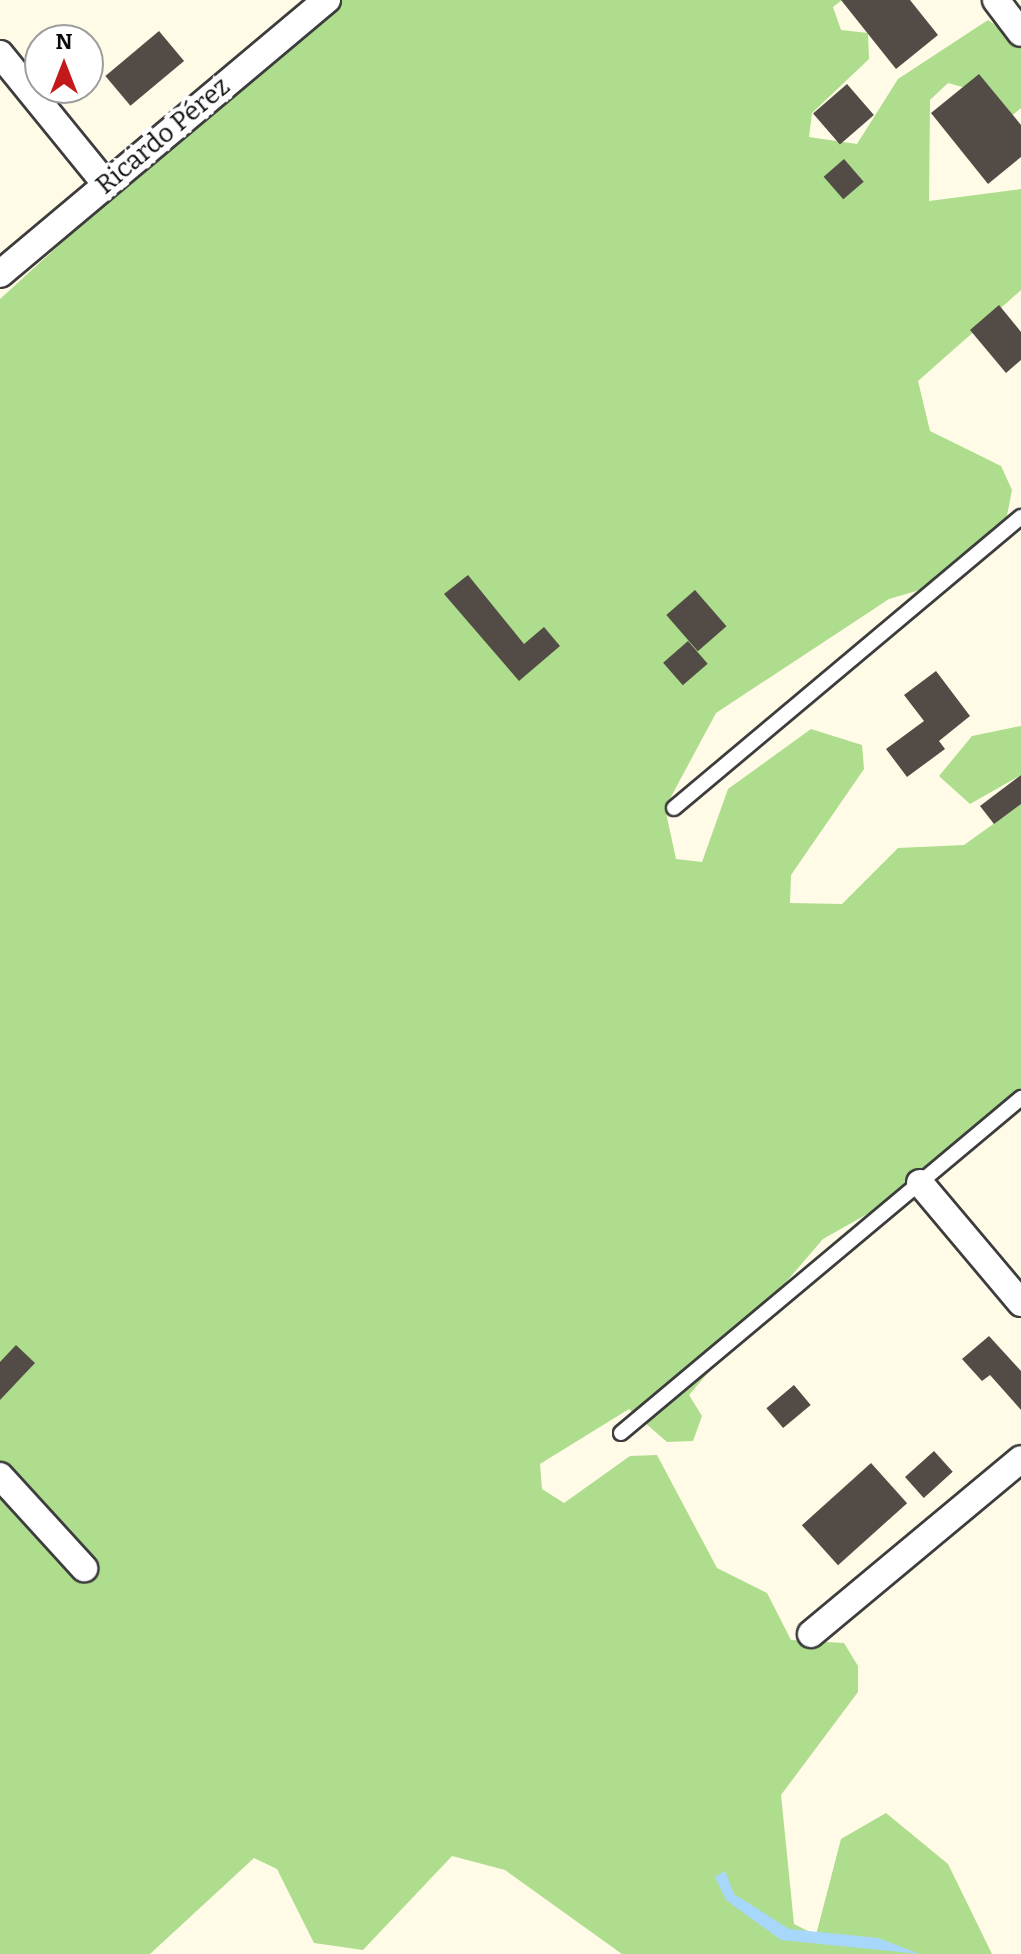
<!DOCTYPE html>
<meta charset="utf-8">
<style>
body{margin:0}
#map{position:relative;width:1021px;height:1954px;overflow:hidden;background:#fffbe7;font-family:Bitter,serif}
div>[style]{position:absolute}
.forest>*{inset:0;background:#addd8d}
.water>*{inset:0;background:#a7d8fb}
.building>*{inset:0;background:#534c46;transform-origin:0 0}
.roads{filter:drop-shadow(2px 0 #3d3d3d) drop-shadow(-2px 0 #3d3d3d) drop-shadow(0 2px #3d3d3d) drop-shadow(0 -2px #3d3d3d)}
.service>*{height:14px;margin:-7px;padding:0 7px;transform-origin:7px;border-radius:7px;background:#fff}
.minor>*{height:26px;margin:-13px;padding:0 13px;transform-origin:13px;border-radius:13px;background:#fff}
span{translate:-50% -50%;white-space:nowrap;text-align:center;line-height:1.15;-webkit-text-stroke:8px #fff;paint-order:stroke}
.street-label{font-size:26px;color:#0a0a0a}
.north{position:absolute;left:24px;top:24px;width:80px;height:80px;box-sizing:border-box;background:#fff;border:2px solid #9d9d9d;border-radius:50%;rotate:0deg;font-size:22px;font-weight:700;line-height:32px;text-align:center;color:#0a0a0a}
.north::after{content:'';display:block;margin:auto;width:28px;height:36px;background:#c3191a;clip-path:polygon(50% 0,100% 100%,50% 72%,0 100%)}
</style>
<div id="map">
<div class="forest">
<i style="clip-path:polygon(328px 0,842px 0,833px 7px,841px 30px,868px 33px,869px 59px,812px 113px,809px 137px,857px 144px,898px 79px,988px 20px,1021px 42px,1021px 108px,1009px 118px,973px 90px,948px 83px,930px 100px,929px 201px,1021px 189px,1021px 290px,918px 381px,930px 431px,1001px 466px,1012px 490px,1002px 541px,964px 577px,889px 599px,716px 713px,665px 808px,676px 859px,702px 862px,728px 789px,811px 729px,862px 745px,864px 769px,791px 875px,790px 903px,842px 904px,898px 848px,964px 845px,1021px 804px,1021px 1097px,917px 1186px,823px 1239px,689px 1395px,702px 1416px,693px 1441px,667px 1442px,629px 1409px,540px 1464px,542px 1489px,564px 1503px,630px 1456px,657px 1455px,717px 1568px,767px 1593px,791px 1640px,844px 1643px,858px 1666px,858px 1692px,781px 1795px,794px 1924px,816px 1935px,841px 1839px,886px 1813px,948px 1864px,992px 1954px,622px 1954px,505px 1870px,452px 1856px,363px 1950px,314px 1943px,277px 1869px,254px 1858px,150px 1954px,0 1954px,0 299px)"></i>
<i style="clip-path:polygon(1021px 726px,1021px 775px,970px 804px,939px 776px,972px 736px)"></i>
</div>
<div class="water">
<i style="clip-path:polygon(725px 1871px,734px 1894px,789px 1929px,878px 1938px,920px 1954px,781px 1940px,726px 1900px,715px 1877px)"></i>
</div>
<div class="building">
<i style="clip-path:polygon(841px 0,910px 0,938px 35px,896px 69px)"></i>
<i style="left:159px;top:31px;width:39px;height:70px;rotate:50deg"></i>
<i style="clip-path:polygon(979px 74px,1021px 125px,1021px 157px,988px 184px,931px 113px)"></i>
<i style="left:847px;top:84px;width:41px;height:45px;rotate:49deg"></i>
<i style="left:844px;top:159px;width:30px;height:27px;rotate:49deg"></i>
<i style="clip-path:polygon(999px 305px,1021px 332px,1021px 360px,1006px 373px,970px 330px)"></i>
<i style="clip-path:polygon(468px 575px,524px 644px,544px 627px,560px 646px,519px 681px,444px 594px)"></i>
<i style="left:695px;top:590px;width:48px;height:38px;rotate:49deg"></i>
<i style="left:688px;top:641px;width:30px;height:33px;rotate:49deg"></i>
<i style="clip-path:polygon(936px 671px,970px 716px,939px 741px,945px 749px,907px 777px,886px 749px,924px 721px,904px 695px)"></i>
<i style="clip-path:polygon(1021px 775px,1021px 804px,994px 824px,980px 806px)"></i>
<i style="clip-path:polygon(989px 1336px,1021px 1371px,1021px 1410px,990px 1375px,982px 1381px,962px 1359px)"></i>
<i style="clip-path:polygon(16px 1345px,35px 1363px,0 1400px,0 1362px)"></i>
<i style="left:794px;top:1385px;width:26px;height:36px;rotate:50deg"></i>
<i style="left:934px;top:1451px;width:28px;height:39px;rotate:48deg"></i>
<i style="left:871px;top:1463px;width:54px;height:93px;rotate:48deg"></i>
</div>
<div class="roads">
<div class="service">
<i style="left:674px;top:808px;width:453px;rotate:-40deg"></i>
<i style="left:621px;top:1433px;width:522px;rotate:-39.95deg"></i>
</div>
<div class="minor">
<i style="left:996px;top:0;width:41px;rotate:52.9deg"></i>
<i style="left:0;top:54px;width:166px;rotate:50.9deg"></i>
<i style="left:0;top:274px;width:427px;rotate:-40deg"></i>
<i style="left:920px;top:1183px;width:157px;rotate:49.9deg"></i>
<i style="left:0;top:1476px;width:125px;rotate:47.6deg"></i>
<i style="left:811px;top:1634px;width:273px;rotate:-39.8deg"></i>
</div>
</div>
<div class="street-label">
<span style="left:163px;top:136px;rotate:-40deg">Ricardo Pérez</span>
</div>
<div class="north">N</div>
</div>
